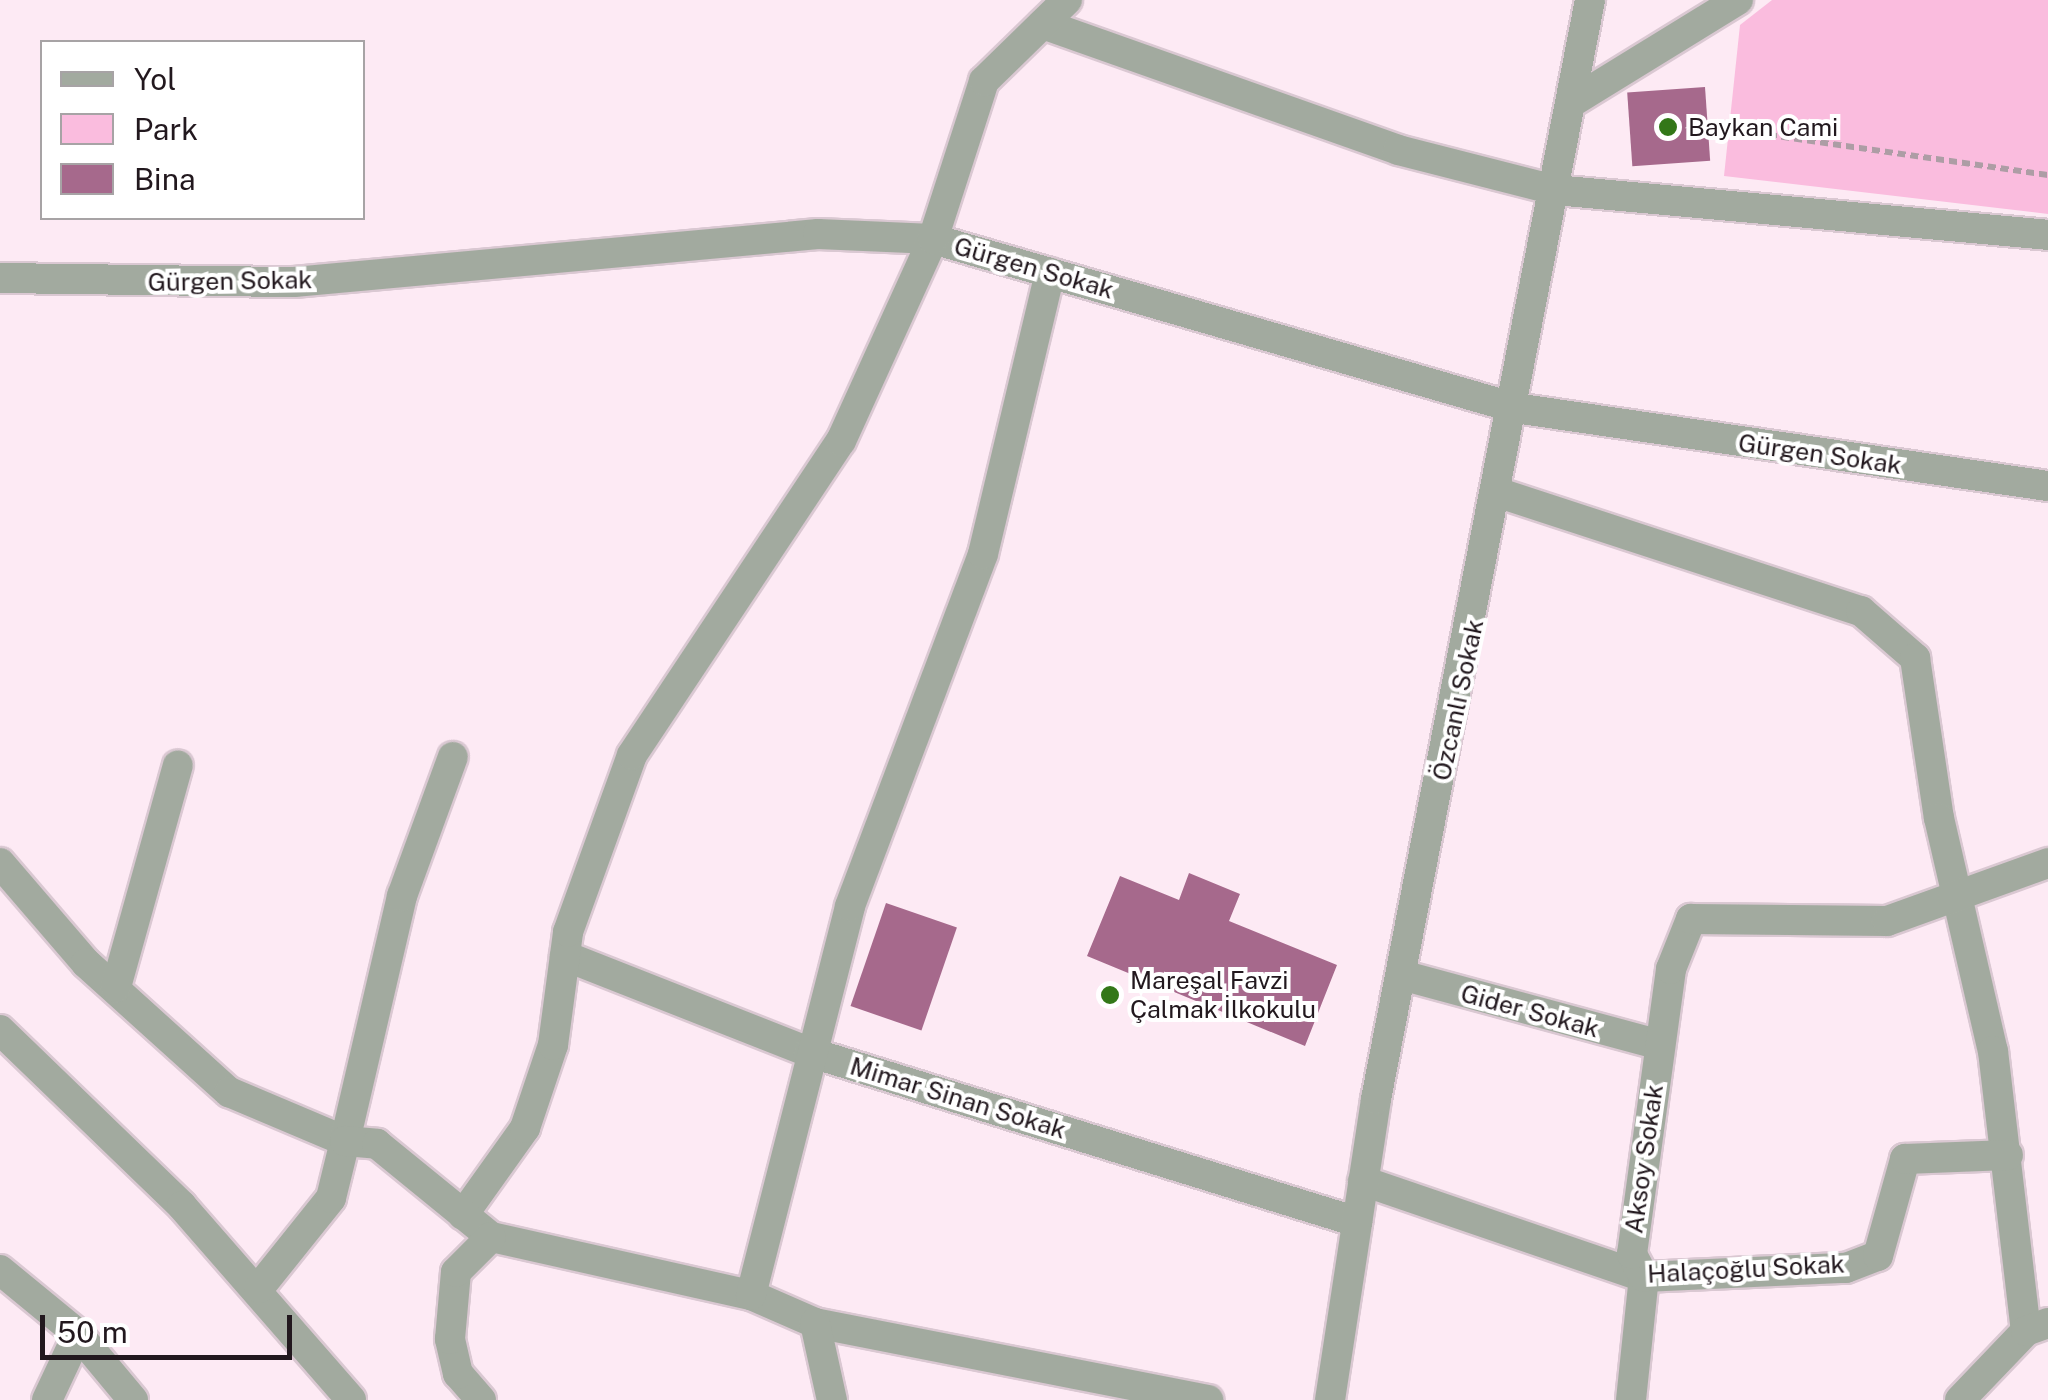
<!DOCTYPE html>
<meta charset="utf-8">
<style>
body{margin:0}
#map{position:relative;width:2048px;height:1400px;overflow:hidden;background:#fdeaf4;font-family:"Public Sans",sans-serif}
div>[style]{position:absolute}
.green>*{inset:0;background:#fabcde}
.building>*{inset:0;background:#a6698c;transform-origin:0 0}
.path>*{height:6px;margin-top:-3px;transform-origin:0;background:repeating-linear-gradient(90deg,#ad9da5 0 8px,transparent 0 13px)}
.roads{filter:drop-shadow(2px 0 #dac8d2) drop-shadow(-2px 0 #dac8d2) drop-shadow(0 2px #dac8d2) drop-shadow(0 -2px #dac8d2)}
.minor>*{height:30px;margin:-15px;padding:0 15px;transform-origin:15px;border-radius:15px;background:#a2aa9f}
.dots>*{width:28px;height:28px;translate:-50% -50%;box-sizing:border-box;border:5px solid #fff;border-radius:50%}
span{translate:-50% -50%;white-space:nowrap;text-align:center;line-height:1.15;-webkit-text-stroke:8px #fff;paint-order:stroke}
.poi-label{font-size:25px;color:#22181e}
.left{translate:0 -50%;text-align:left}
.street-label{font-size:25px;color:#22181e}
.legend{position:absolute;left:40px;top:40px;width:325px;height:180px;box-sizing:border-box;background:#fff;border:2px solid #a7a3a5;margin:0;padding:12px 18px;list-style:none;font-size:30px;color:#22181e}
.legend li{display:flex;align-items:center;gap:20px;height:50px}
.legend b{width:50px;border:2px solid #a7a3a5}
.scale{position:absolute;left:40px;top:1315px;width:252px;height:45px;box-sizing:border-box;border:5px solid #22181e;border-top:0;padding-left:12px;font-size:30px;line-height:35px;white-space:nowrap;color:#22181e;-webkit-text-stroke:8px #fff;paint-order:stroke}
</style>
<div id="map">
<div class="green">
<i style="clip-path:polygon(1772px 0,2048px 0,2048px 214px,1724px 176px,1740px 25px)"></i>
</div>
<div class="building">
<i style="left:1705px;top:87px;width:74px;height:78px;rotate:86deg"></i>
<i style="clip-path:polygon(1189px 873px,1240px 894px,1229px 921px,1337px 965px,1305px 1046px,1087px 956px,1120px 876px,1179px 900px)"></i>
<i style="left:886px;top:903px;width:75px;height:109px;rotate:19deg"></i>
</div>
<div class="path">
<i style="left:1756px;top:133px;width:295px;rotate:8.2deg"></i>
</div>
<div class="roads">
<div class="minor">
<i style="left:1043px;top:24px;width:377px;rotate:19.5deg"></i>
<i style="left:1398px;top:150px;width:162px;rotate:14.3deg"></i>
<i style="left:1555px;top:190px;width:495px;rotate:5.2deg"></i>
<i style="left:1572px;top:102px;width:195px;rotate:-31.6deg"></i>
<i style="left:0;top:278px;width:294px;rotate:0.8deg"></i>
<i style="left:294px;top:282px;width:526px;rotate:-5.23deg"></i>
<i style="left:818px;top:234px;width:115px;rotate:2.5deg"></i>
<i style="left:933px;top:239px;width:606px;rotate:16.19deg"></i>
<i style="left:1515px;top:408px;width:539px;rotate:8.33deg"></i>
<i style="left:1499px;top:493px;width:381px;rotate:18.1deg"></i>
<i style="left:1861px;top:611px;width:72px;rotate:41deg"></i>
<i style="left:1915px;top:658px;width:162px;rotate:81.5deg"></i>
<i style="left:1939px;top:818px;width:239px;rotate:77deg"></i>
<i style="left:1993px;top:1051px;width:282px;rotate:83.3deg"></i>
<i style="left:0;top:863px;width:132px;rotate:49.3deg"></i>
<i style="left:86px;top:963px;width:193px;rotate:42.1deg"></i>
<i style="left:229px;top:1092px;width:126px;rotate:22.9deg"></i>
<i style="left:345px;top:1141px;width:252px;rotate:-76.9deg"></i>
<i style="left:402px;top:896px;width:148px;rotate:-69.9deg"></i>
<i style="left:565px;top:956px;width:262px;rotate:21.5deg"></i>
<i style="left:809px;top:1052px;width:574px;rotate:17.23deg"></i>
<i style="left:1401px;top:975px;width:268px;rotate:15.1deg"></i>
<i style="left:116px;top:987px;width:230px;rotate:-74.4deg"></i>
<i style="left:0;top:1030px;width:253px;rotate:44deg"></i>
<i style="left:182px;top:1206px;width:257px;rotate:48.9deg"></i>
<i style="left:1363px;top:1181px;width:297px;rotate:18.9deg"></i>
<i style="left:1644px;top:1277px;width:202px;rotate:-2.6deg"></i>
<i style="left:1846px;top:1268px;width:34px;rotate:-21deg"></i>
<i style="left:1878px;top:1256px;width:101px;rotate:-74.4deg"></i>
<i style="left:1905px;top:1159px;width:103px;rotate:-2.2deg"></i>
<i style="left:463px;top:1215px;width:107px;rotate:-54.5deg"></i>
<i style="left:525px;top:1128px;width:88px;rotate:-71.4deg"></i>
<i style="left:553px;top:1045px;width:114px;rotate:-82.4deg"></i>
<i style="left:568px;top:932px;width:188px;rotate:-70.1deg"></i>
<i style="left:632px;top:755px;width:377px;rotate:-56.4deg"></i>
<i style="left:841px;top:441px;width:222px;rotate:-65.5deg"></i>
<i style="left:933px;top:239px;width:166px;rotate:-72.1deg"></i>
<i style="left:984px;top:81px;width:116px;rotate:-44.3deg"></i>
<i style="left:0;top:1270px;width:101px;rotate:39.4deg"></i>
<i style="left:78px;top:1334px;width:86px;rotate:50.2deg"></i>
<i style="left:259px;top:1288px;width:115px;rotate:-51.3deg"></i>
<i style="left:331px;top:1198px;width:59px;rotate:-76.2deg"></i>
<i style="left:345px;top:1141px;width:32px;rotate:5deg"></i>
<i style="left:377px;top:1144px;width:147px;rotate:39.2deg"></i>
<i style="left:491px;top:1237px;width:266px;rotate:12.6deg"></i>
<i style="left:751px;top:1295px;width:70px;rotate:23.6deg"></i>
<i style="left:815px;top:1323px;width:401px;rotate:11.1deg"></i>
<i style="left:751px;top:1295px;width:401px;rotate:-75.7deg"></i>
<i style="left:850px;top:906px;width:376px;rotate:-69.3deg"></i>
<i style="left:983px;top:554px;width:289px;rotate:-76.6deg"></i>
<i style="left:815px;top:1323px;width:79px;rotate:77.6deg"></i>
<i style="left:47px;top:1400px;width:73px;rotate:-64.8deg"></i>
<i style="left:481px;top:1400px;width:35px;rotate:-131deg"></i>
<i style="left:458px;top:1374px;width:36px;rotate:-103deg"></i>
<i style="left:450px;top:1339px;width:67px;rotate:-84.9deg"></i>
<i style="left:456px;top:1272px;width:49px;rotate:-45deg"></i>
<i style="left:1330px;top:1400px;width:304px;rotate:-81.3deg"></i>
<i style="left:1376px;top:1099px;width:1120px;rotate:-78.98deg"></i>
<i style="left:1631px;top:1400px;width:124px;rotate:-84deg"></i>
<i style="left:1644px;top:1277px;width:26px;rotate:-118deg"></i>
<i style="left:1632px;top:1254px;width:288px;rotate:-82.2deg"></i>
<i style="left:1671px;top:969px;width:54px;rotate:-68.2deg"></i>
<i style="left:1691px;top:919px;width:196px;rotate:0.6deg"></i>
<i style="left:1887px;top:921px;width:171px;rotate:-19.8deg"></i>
<i style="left:1960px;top:1400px;width:95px;rotate:-46.3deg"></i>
<i style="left:2026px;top:1331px;width:23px;rotate:-20deg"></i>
</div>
</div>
<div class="dots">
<i style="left:1668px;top:127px;background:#337718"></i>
<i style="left:1110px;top:995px;background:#337718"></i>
</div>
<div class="poi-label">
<span class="left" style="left:1688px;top:127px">Baykan Cami</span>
<span class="left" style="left:1130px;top:995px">Mareşal Favzi<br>Çalmak İlkokulu</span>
</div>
<div class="street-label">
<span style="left:1034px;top:268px;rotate:16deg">Gürgen Sokak</span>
<span style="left:230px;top:281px;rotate:-1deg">Gürgen Sokak</span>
<span style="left:1820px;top:454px;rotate:8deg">Gürgen Sokak</span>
<span style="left:1458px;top:700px;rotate:-78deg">Özcanlı Sokak</span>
<span style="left:1530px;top:1011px;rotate:15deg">Gider Sokak</span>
<span style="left:958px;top:1098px;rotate:17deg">Mimar Sinan Sokak</span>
<span style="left:1644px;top:1159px;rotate:-82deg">Aksoy Sokak</span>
<span style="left:1746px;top:1269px;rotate:-3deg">Halaçoğlu Sokak</span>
</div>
<ul class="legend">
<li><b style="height:12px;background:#a2aa9f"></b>Yol</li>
<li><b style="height:28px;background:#fabcde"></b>Park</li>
<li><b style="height:28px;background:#a6698c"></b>Bina</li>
</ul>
<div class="scale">50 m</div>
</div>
